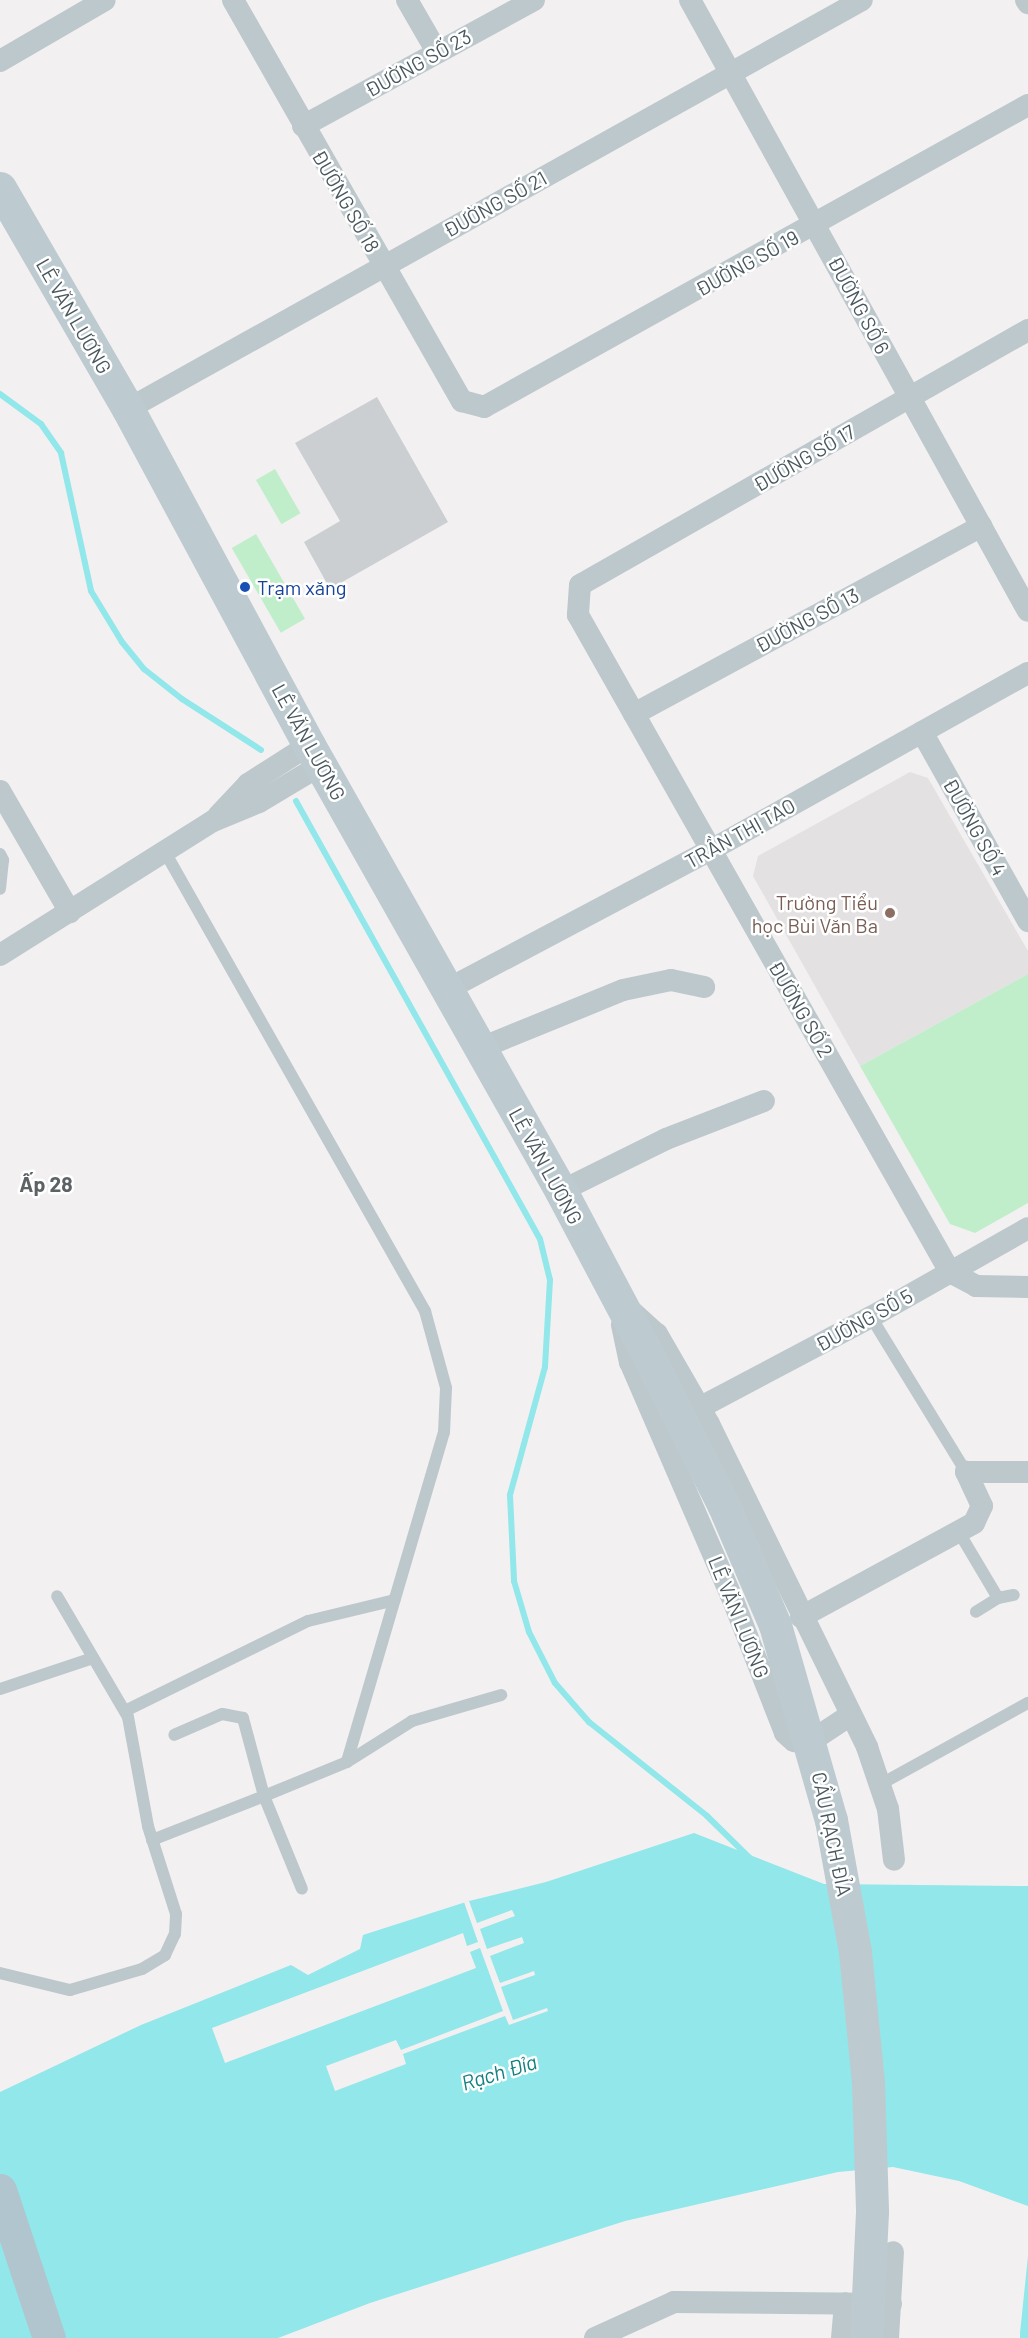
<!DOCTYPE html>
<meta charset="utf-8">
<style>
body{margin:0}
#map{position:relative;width:1028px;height:2338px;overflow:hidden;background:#f3f0f1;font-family:Barlow,sans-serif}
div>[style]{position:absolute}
.education>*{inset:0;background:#e4e1e2}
.green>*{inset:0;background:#c1eeca;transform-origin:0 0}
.water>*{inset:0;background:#91e7e9}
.pier>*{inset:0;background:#f3f0f1}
.stream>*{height:6px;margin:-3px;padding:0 3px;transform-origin:3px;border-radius:3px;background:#91e7e9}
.building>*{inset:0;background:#cbcfd2}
.service>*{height:12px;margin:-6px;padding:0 6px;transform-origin:6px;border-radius:6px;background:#bdc8cc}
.minor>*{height:22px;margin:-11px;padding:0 11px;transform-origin:11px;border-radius:11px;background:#bdc8cc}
.secondary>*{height:33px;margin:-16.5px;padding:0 16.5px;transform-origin:16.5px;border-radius:16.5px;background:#bdcbd1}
.primary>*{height:33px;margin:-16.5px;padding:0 16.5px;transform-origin:16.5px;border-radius:16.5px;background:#b1c5ce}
.secondary-bridge>*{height:33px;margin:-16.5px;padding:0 16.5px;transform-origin:16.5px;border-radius:16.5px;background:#bdcbd1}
.dots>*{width:16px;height:16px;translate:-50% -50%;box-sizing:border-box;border:3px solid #fff;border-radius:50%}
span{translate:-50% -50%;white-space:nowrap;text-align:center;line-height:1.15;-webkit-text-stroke:5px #fff;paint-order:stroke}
.street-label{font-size:20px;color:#49585d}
.transit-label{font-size:20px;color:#164399}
.left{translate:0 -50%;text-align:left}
.education-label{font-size:20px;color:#785e54}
.right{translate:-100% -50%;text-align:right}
.neighbourhood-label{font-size:21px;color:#5d6265;font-weight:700}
.water-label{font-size:21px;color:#127f81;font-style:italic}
</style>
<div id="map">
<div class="education">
<i style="clip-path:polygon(910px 772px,928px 778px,1028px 951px,1028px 974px,860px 1066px,753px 876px,758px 856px)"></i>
</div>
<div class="green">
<i style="left:275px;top:469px;width:51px;height:22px;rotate:60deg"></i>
<i style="left:256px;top:534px;width:98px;height:28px;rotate:60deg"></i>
<i style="clip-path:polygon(1028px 974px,1028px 1203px,975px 1233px,950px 1224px,860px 1066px)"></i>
</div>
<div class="water">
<i style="clip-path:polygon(694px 1833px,824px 1884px,1028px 1886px,1028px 2206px,959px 2181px,893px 2167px,838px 2172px,625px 2221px,370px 2303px,278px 2338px,0 2338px,0 2092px,141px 2025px,291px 1965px,308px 1975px,360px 1949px,363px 1935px,469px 1901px,546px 1882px)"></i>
<i style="clip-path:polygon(1028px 2256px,1028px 2338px,1020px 2338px,1020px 2333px)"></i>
</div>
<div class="pier">
<i style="clip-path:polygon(469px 1901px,477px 1923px,512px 1910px,515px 1916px,480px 1929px,487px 1949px,522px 1937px,524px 1943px,490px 1956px,500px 1983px,534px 1971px,535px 1975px,501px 1987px,513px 2020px,547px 2008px,548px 2011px,509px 2025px,505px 2016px,403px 2054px,406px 2064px,335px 2091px,326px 2066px,396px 2040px,401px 2050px,503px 2011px,480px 1948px,470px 1952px,476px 1968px,225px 2063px,212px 2028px,463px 1933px,467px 1946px,478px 1942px,464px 1902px)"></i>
</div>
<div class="stream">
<i style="left:0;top:394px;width:51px;rotate:36.2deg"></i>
<i style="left:41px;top:424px;width:35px;rotate:55deg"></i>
<i style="left:61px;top:453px;width:141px;rotate:77.7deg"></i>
<i style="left:91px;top:591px;width:60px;rotate:58.7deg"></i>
<i style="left:122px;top:642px;width:35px;rotate:51deg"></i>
<i style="left:144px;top:669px;width:48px;rotate:38.3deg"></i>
<i style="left:182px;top:699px;width:94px;rotate:32.8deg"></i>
<i style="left:296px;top:801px;width:501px;rotate:60.88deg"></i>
<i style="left:540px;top:1239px;width:42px;rotate:76.3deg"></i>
<i style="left:550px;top:1280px;width:87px;rotate:93.3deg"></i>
<i style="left:545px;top:1367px;width:133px;rotate:105.3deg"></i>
<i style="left:510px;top:1495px;width:86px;rotate:87.3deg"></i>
<i style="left:514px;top:1581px;width:53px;rotate:73.6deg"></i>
<i style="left:529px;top:1632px;width:57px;rotate:63deg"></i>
<i style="left:555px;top:1683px;width:52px;rotate:48.9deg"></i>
<i style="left:589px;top:1722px;width:151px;rotate:38.5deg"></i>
<i style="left:707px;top:1816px;width:63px;rotate:44.4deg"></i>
</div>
<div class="building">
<i style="clip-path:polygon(377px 397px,448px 522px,330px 589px,304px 542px,340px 521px,295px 443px)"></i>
</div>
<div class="service">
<i style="left:165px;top:852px;width:528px;rotate:60.47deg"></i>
<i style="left:425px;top:1311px;width:80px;rotate:74.7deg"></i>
<i style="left:446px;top:1388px;width:44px;rotate:92.6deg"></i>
<i style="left:444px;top:1432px;width:344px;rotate:106.4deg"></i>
<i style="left:347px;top:1762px;width:90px;rotate:157.7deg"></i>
<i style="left:264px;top:1796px;width:100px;rotate:67.8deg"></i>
<i style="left:0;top:854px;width:7px;rotate:63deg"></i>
<i style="left:3px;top:860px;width:29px;rotate:96deg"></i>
<i style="left:871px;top:1317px;width:182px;rotate:58.5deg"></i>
<i style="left:960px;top:1534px;width:74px;rotate:59.3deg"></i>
<i style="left:998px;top:1598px;width:26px;rotate:148deg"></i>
<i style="left:998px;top:1598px;width:16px;rotate:-11deg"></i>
<i style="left:0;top:1689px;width:98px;rotate:-18.4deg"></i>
<i style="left:125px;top:1711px;width:204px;rotate:-26.2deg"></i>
<i style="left:308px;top:1621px;width:89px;rotate:-13.6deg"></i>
<i style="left:347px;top:1762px;width:77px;rotate:-32.2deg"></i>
<i style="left:412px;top:1721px;width:93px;rotate:-16.3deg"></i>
<i style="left:881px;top:1784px;width:168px;rotate:-28.9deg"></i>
<i style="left:152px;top:1840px;width:120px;rotate:-21.4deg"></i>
<i style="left:264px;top:1796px;width:81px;rotate:-105.1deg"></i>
<i style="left:243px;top:1718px;width:21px;rotate:-169deg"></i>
<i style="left:222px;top:1714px;width:52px;rotate:156.4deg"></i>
<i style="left:0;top:1973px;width:72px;rotate:13.7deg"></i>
<i style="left:70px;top:1990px;width:75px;rotate:-16.3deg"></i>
<i style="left:142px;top:1969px;width:27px;rotate:-31deg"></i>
<i style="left:165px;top:1955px;width:23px;rotate:-65deg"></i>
<i style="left:175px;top:1934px;width:20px;rotate:-87deg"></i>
<i style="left:176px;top:1914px;width:92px;rotate:-107.7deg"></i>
<i style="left:148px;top:1826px;width:111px;rotate:-100.4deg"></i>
<i style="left:128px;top:1717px;width:140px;rotate:-120.4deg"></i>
</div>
<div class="minor">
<i style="left:233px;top:0;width:462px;rotate:60.3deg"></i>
<i style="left:462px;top:401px;width:23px;rotate:15deg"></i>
<i style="left:484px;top:407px;width:622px;rotate:-29.04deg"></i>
<i style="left:407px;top:0;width:60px;rotate:60deg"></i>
<i style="left:690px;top:0;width:698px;rotate:61.05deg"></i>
<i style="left:1026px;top:0;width:4px;rotate:56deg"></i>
<i style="left:0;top:61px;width:121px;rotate:-30.2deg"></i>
<i style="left:303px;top:126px;width:263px;rotate:-28.6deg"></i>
<i style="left:1028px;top:330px;width:515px;rotate:150.35deg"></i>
<i style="left:580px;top:585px;width:30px;rotate:94deg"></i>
<i style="left:578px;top:615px;width:755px;rotate:60.48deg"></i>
<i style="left:950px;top:1272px;width:30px;rotate:28deg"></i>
<i style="left:976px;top:1286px;width:52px;rotate:1.1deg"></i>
<i style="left:128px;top:409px;width:840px;rotate:-29.13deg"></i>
<i style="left:634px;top:714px;width:395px;rotate:-28.4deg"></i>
<i style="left:922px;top:732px;width:217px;rotate:60.7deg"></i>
<i style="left:0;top:791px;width:140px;rotate:60deg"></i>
<i style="left:218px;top:816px;width:44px;rotate:-46.8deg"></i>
<i style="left:248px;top:784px;width:72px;rotate:-32.6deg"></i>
<i style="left:0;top:955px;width:252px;rotate:-32.2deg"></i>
<i style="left:213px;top:821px;width:50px;rotate:-22.4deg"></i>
<i style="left:259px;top:802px;width:72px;rotate:-30.8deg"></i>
<i style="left:448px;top:989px;width:297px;rotate:-27.9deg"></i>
<i style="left:711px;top:850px;width:363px;rotate:-29.2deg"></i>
<i style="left:481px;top:1048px;width:153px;rotate:-22.2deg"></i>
<i style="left:623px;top:990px;width:49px;rotate:-11.8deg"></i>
<i style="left:671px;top:980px;width:34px;rotate:12deg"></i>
<i style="left:561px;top:1191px;width:117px;rotate:-26.3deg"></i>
<i style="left:666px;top:1139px;width:105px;rotate:-21.2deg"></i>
<i style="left:630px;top:1310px;width:36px;rotate:42deg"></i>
<i style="left:657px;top:1334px;width:104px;rotate:60deg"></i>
<i style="left:709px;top:1424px;width:360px;rotate:63.9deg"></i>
<i style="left:867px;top:1747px;width:65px;rotate:71.3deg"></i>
<i style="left:888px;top:1809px;width:51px;rotate:83.3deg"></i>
<i style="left:622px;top:1325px;width:38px;rotate:78deg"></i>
<i style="left:630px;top:1362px;width:254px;rotate:66.6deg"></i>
<i style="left:731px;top:1595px;width:148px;rotate:68.6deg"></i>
<i style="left:785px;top:1733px;width:12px;rotate:42deg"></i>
<i style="left:794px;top:1741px;width:14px;rotate:8deg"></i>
<i style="left:808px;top:1743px;width:49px;rotate:-33.4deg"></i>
<i style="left:699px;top:1408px;width:195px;rotate:-27.9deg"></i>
<i style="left:871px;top:1317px;width:180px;rotate:-29.5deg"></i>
<i style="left:801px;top:1617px;width:197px;rotate:-28.5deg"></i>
<i style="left:974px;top:1523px;width:19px;rotate:-65deg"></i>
<i style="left:982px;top:1506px;width:38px;rotate:-115deg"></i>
<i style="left:966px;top:1472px;width:62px"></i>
<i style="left:595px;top:2338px;width:87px;rotate:-24.5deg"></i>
<i style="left:674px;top:2302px;width:217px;rotate:0.5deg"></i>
<i style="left:842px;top:2338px;width:35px;rotate:-85deg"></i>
<i style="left:888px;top:2338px;width:86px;rotate:-86.7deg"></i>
</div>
<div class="secondary">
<i style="left:0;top:188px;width:255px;rotate:59.9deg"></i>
<i style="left:128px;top:409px;width:382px;rotate:61.7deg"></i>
<i style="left:309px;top:745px;width:512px;rotate:60.53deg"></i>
<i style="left:561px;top:1191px;width:195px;rotate:62.1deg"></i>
</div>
<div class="primary">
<i style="left:0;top:2190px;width:156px;rotate:71.7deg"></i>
</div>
<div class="secondary-bridge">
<i style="left:652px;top:1363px;width:160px;rotate:63.3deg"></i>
<i style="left:724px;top:1506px;width:129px;rotate:66.8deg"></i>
<i style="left:775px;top:1625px;width:203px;rotate:74deg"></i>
<i style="left:831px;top:1820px;width:134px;rotate:79.7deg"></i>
<i style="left:855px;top:1952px;width:131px;rotate:84.3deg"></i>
<i style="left:868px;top:2082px;width:130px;rotate:88.2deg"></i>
<i style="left:872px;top:2212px;width:126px;rotate:92.7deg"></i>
</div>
<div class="dots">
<i style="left:245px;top:587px;background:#1a4fb4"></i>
<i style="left:890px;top:913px;background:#8d6e63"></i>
</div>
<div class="street-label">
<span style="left:418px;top:63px;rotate:-29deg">ĐƯỜNG SỐ 23</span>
<span style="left:346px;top:201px;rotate:60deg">ĐƯỜNG SỐ 18</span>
<span style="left:495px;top:204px;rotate:-29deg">ĐƯỜNG SỐ 21</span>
<span style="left:747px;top:263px;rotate:-29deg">ĐƯỜNG SỐ 19</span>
<span style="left:859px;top:305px;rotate:62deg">ĐƯỜNG SỐ 6</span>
<span style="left:74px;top:316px;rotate:60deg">LÊ VĂN LƯƠNG</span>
<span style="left:804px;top:458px;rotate:-30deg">ĐƯỜNG SỐ 17</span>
<span style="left:807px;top:620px;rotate:-28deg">ĐƯỜNG SỐ 13</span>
<span style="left:309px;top:742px;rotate:61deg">LÊ VĂN LƯƠNG</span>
<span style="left:975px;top:827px;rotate:61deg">ĐƯỜNG SỐ 4</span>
<span style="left:740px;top:833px;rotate:-29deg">TRẦN THỊ TAO</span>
<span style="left:801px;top:1009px;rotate:60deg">ĐƯỜNG SỐ 2</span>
<span style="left:546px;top:1166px;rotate:61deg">LÊ VĂN LƯƠNG</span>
<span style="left:864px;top:1320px;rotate:-29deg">ĐƯỜNG SỐ 5</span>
<span style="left:739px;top:1617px;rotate:68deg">LÊ VĂN LƯƠNG</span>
<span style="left:832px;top:1834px;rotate:78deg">CẦU RẠCH ĐỈA</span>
</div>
<div class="transit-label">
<span class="left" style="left:257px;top:587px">Trạm xăng</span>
</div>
<div class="education-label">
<span class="right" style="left:878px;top:914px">Trường Tiểu<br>học Bùi Văn Ba</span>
</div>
<div class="neighbourhood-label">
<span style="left:46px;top:1184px">Ấp 28</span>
</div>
<div class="water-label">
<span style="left:499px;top:2072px;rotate:-17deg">Rạch Đỉa</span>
</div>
</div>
